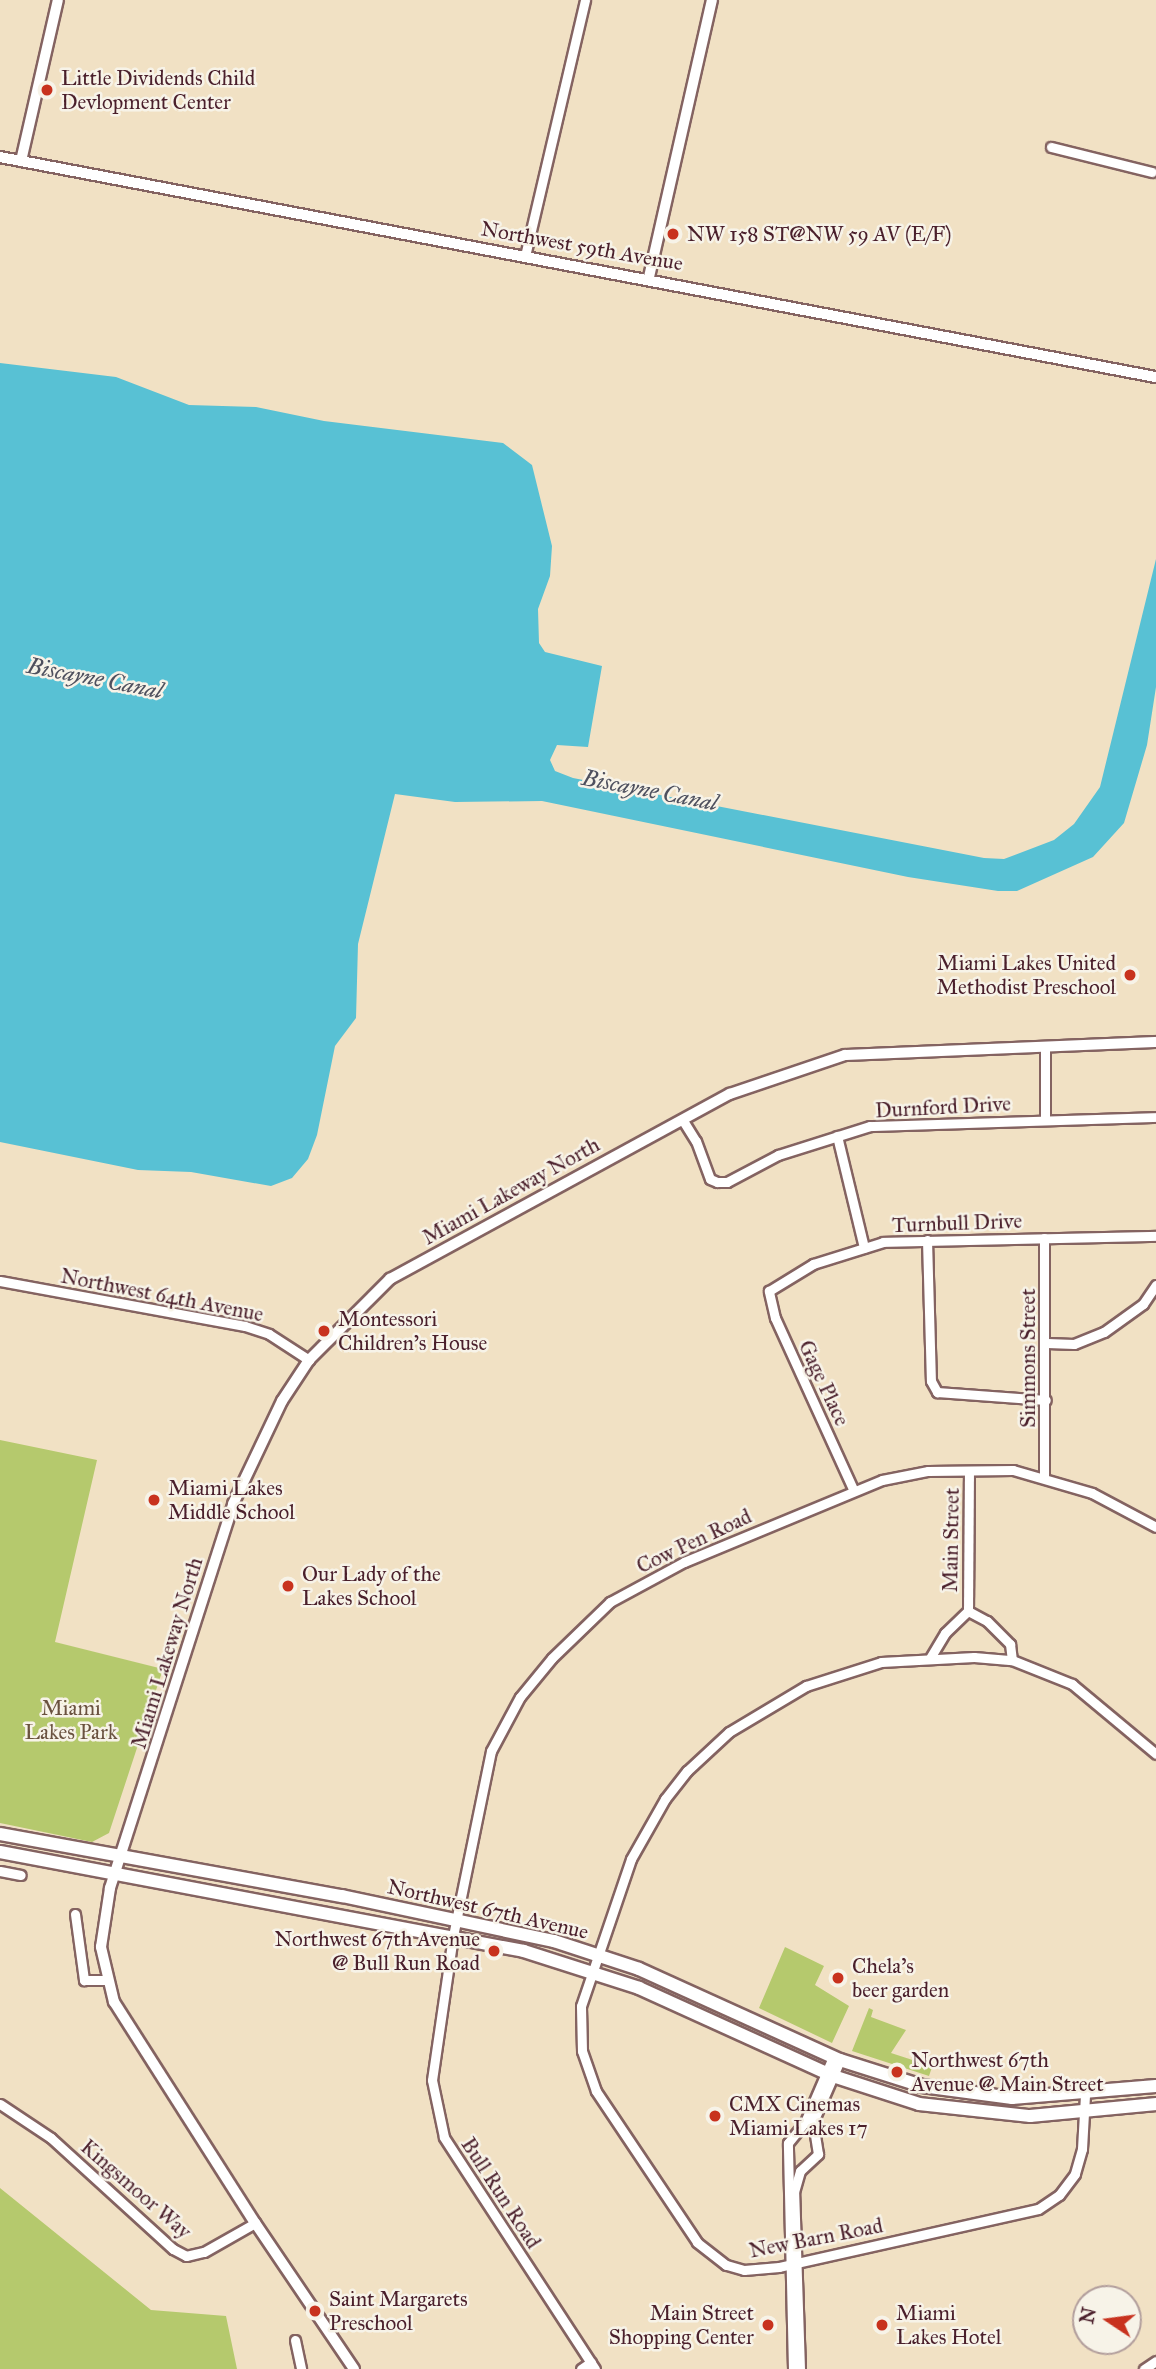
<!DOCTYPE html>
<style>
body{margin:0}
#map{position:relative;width:1156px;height:2369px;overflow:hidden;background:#f1e1c4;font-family:"IM FELL Great Primer",serif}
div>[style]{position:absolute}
.green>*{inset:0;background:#b5c96d}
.water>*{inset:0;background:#58c1d4}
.roads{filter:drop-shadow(2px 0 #846361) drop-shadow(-2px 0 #846361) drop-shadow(0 2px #846361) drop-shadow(0 -2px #846361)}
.minor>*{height:9px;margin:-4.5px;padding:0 4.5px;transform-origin:4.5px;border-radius:4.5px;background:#fff}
.tertiary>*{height:10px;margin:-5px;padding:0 5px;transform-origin:5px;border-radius:5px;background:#fff}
.secondary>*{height:12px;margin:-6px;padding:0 6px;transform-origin:6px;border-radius:6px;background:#fff}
.dots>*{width:19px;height:19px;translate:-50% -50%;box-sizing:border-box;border:4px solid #f7f3e8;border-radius:50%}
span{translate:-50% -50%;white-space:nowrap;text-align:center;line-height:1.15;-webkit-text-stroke:5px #f7f3e8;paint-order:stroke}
.poi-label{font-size:21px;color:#4a1f2b}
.left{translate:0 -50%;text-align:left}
.right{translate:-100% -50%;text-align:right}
.street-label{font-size:21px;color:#4a1f2b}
.park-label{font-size:21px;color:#6a523f}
.water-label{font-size:23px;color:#4e505e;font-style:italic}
.north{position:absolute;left:1072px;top:2285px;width:70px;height:70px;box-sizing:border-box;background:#f7f3e8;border:2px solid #b29e9c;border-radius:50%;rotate:283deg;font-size:19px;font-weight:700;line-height:28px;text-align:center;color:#4a1f2b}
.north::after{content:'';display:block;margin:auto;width:24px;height:32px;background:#c8321e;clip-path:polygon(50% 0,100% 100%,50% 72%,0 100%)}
</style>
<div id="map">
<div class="green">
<i style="clip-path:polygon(0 1440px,97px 1460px,55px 1642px,163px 1669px,109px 1833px,92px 1842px,0 1823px)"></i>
<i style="clip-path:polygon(785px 1947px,824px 1966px,815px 1985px,849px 2006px,832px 2043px,759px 2008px)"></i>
<i style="clip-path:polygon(869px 2008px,873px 2010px,871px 2017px,906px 2030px,891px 2053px,928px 2065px,932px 2067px,929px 2076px,852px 2051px)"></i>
<i style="clip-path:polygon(0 2188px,151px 2310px,226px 2316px,237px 2369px,0 2369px)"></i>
</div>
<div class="water">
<i style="clip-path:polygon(0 363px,116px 377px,189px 405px,256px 407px,324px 421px,503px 443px,532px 465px,552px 546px,550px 576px,538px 609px,539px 643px,545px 652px,602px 666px,588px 747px,557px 745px,550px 760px,555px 771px,573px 778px,984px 858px,1004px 859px,1054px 840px,1074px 824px,1100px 787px,1156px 559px,1156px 687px,1147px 745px,1124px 823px,1093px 857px,1017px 891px,998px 891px,908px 877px,542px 801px,455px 802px,395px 794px,358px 944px,356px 1018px,335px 1046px,317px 1135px,308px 1159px,292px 1178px,271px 1186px,191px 1172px,138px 1170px,0 1142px)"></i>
</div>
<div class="roads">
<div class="minor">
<i style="left:1051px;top:147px;width:104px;rotate:13.9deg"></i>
<i style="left:525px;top:256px;width:263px;rotate:-76.8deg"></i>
<i style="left:1045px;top:1050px;width:69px;rotate:90deg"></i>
<i style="left:682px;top:1119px;width:26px;rotate:58deg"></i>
<i style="left:696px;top:1141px;width:40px;rotate:69.8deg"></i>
<i style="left:710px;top:1179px;width:8px;rotate:23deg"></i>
<i style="left:717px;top:1182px;width:10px"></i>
<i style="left:727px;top:1182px;width:58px;rotate:-27.9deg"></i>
<i style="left:778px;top:1155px;width:96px;rotate:-17.5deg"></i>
<i style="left:870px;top:1126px;width:286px;rotate:-1.8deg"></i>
<i style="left:837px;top:1136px;width:115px;rotate:76.4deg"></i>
<i style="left:1044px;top:1238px;width:240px;rotate:90deg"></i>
<i style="left:927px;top:1240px;width:141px;rotate:88.4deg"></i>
<i style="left:931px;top:1381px;width:13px;rotate:61deg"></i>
<i style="left:937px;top:1392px;width:109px;rotate:4.2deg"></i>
<i style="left:0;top:1281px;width:249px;rotate:10.4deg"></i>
<i style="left:245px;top:1326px;width:25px;rotate:18deg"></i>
<i style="left:269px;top:1334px;width:48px;rotate:33deg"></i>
<i style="left:1047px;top:1343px;width:27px;rotate:2deg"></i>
<i style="left:1074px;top:1344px;width:32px;rotate:-22deg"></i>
<i style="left:1104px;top:1332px;width:48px;rotate:-35.7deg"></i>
<i style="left:1143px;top:1304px;width:23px;rotate:-56deg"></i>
<i style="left:853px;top:1489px;width:188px;rotate:-114.5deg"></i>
<i style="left:775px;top:1318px;width:28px;rotate:-103deg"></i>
<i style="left:769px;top:1291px;width:52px;rotate:-31.5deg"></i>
<i style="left:813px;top:1264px;width:73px;rotate:-17.4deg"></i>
<i style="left:883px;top:1242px;width:273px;rotate:-1.3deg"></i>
<i style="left:968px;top:1611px;width:21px;rotate:28deg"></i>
<i style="left:987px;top:1621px;width:33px;rotate:45deg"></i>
<i style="left:1010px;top:1644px;width:16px;rotate:83deg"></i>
<i style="left:930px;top:1658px;width:29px;rotate:-59deg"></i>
<i style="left:945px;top:1633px;width:32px;rotate:-44deg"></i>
<i style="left:968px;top:1611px;width:140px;rotate:-89.6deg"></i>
<i style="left:0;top:1871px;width:21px;rotate:11deg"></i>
<i style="left:75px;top:1914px;width:67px;rotate:82.2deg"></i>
<i style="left:84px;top:1980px;width:24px"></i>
<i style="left:1085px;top:2095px;width:54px;rotate:93.2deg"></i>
<i style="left:1082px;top:2149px;width:26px;rotate:106deg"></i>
<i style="left:1075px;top:2174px;width:26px;rotate:127deg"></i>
<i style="left:1059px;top:2195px;width:25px;rotate:146deg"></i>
<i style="left:1038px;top:2209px;width:265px;rotate:167.4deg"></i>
<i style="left:779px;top:2267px;width:35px;rotate:175deg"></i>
<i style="left:744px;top:2270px;width:19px;rotate:-164deg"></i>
<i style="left:726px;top:2265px;width:37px;rotate:-142deg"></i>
<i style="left:697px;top:2242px;width:182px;rotate:-123.8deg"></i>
<i style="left:596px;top:2091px;width:42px;rotate:-109.3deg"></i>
<i style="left:582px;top:2051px;width:45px;rotate:-91.3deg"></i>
<i style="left:581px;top:2006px;width:155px;rotate:-71.2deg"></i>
<i style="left:631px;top:1859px;width:69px;rotate:-60.5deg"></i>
<i style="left:665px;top:1799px;width:36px;rotate:-52deg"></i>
<i style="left:687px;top:1771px;width:57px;rotate:-42.9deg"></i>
<i style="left:729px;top:1732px;width:90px;rotate:-30.9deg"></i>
<i style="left:806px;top:1686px;width:79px;rotate:-17.7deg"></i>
<i style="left:881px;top:1662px;width:93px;rotate:-3.1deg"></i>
<i style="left:974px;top:1657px;width:38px;rotate:5deg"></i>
<i style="left:1012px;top:1660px;width:65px;rotate:21.8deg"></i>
<i style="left:1072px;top:1684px;width:109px;rotate:39.8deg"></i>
<i style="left:0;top:2104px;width:61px;rotate:33.7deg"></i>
<i style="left:51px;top:2138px;width:165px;rotate:42.3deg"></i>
<i style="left:173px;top:2249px;width:15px;rotate:28deg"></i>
<i style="left:186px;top:2256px;width:18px;rotate:-13deg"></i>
<i style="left:204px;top:2252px;width:59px;rotate:-29.6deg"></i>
<i style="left:295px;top:2340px;width:30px;rotate:78deg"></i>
<i style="left:581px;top:2369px;width:12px;rotate:-35deg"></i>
<i style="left:595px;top:2369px;width:277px;rotate:-123.1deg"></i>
<i style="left:444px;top:2137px;width:58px;rotate:-101.9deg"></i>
<i style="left:432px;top:2080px;width:146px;rotate:-81.7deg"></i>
<i style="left:453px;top:1936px;width:189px;rotate:-78.4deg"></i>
<i style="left:491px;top:1751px;width:61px;rotate:-61.8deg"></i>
<i style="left:520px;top:1697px;width:50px;rotate:-50.6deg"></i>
<i style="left:552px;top:1658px;width:81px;rotate:-44deg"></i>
<i style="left:610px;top:1602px;width:84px;rotate:-28.4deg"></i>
<i style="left:684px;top:1562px;width:214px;rotate:-22.5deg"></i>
<i style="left:882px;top:1480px;width:47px;rotate:-11.1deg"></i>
<i style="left:928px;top:1471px;width:85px;rotate:-0.7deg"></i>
<i style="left:1013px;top:1470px;width:82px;rotate:16.2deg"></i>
<i style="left:1092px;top:1493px;width:72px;rotate:28deg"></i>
<i style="left:793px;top:2369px;width:226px;rotate:-91.3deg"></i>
<i style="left:788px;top:2143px;width:27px;rotate:-51deg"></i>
<i style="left:805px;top:2122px;width:71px;rotate:-66.7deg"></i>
<i style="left:800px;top:2369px;width:177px;rotate:-91.9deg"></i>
<i style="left:794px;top:2192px;width:22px;rotate:-74deg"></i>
<i style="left:800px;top:2171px;width:25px;rotate:-43deg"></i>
<i style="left:818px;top:2154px;width:32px;rotate:-99deg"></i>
<i style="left:813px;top:2122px;width:68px;rotate:-66.5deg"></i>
<i style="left:1144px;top:2369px;width:14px;rotate:-34deg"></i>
</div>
<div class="tertiary">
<i style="left:0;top:157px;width:1177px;rotate:10.78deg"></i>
<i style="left:21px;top:161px;width:165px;rotate:-77.1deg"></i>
<i style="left:649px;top:277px;width:284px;rotate:-77.2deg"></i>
<i style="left:354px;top:2369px;width:176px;rotate:-124.1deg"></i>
<i style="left:255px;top:2223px;width:262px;rotate:-122.5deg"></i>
<i style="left:114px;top:2002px;width:57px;rotate:-103.3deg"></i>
<i style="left:101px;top:1947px;width:60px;rotate:-81.3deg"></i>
<i style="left:110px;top:1888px;width:403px;rotate:-72.2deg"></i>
<i style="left:233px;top:1504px;width:114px;rotate:-64.6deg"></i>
<i style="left:282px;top:1401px;width:49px;rotate:-56.6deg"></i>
<i style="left:309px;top:1360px;width:115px;rotate:-45deg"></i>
<i style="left:390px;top:1279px;width:387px;rotate:-28.6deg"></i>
<i style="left:730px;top:1094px;width:121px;rotate:-18.7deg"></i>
<i style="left:845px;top:1055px;width:311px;rotate:-2.4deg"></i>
</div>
<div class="secondary">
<i style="left:0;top:1834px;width:348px;rotate:10.3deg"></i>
<i style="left:342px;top:1896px;width:217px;rotate:12deg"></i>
<i style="left:554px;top:1941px;width:89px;rotate:18.2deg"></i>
<i style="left:639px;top:1969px;width:221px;rotate:24.4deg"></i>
<i style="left:840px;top:2060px;width:86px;rotate:17.6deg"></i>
<i style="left:922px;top:2086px;width:91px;rotate:7.6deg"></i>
<i style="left:1012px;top:2098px;width:144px;rotate:-4.8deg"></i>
<i style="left:0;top:1852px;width:533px;rotate:10.7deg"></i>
<i style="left:524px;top:1951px;width:121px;rotate:17.8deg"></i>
<i style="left:639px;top:1988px;width:213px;rotate:24.4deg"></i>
<i style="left:833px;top:2076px;width:90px;rotate:18deg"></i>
<i style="left:919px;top:2104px;width:112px;rotate:6.2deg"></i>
<i style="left:1030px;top:2116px;width:127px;rotate:-5.4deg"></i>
</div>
</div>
<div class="dots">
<i style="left:47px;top:90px;background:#c8321e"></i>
<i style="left:673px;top:234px;background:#c8321e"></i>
<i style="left:1130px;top:975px;background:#c8321e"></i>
<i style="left:324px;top:1331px;background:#c8321e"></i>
<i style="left:154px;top:1500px;background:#c8321e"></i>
<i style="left:288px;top:1586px;background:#c8321e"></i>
<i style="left:494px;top:1951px;background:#c8321e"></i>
<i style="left:838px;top:1978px;background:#c8321e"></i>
<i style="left:897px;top:2072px;background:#c8321e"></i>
<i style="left:715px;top:2116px;background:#c8321e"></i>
<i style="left:315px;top:2311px;background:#c8321e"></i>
<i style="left:768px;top:2325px;background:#c8321e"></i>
<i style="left:882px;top:2325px;background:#c8321e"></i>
</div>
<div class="poi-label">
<span class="left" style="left:61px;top:90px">Little Dividends Child<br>Devlopment Center</span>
<span class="left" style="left:687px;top:234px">NW 158 ST@NW 59 AV (E/F)</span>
<span class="right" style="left:1116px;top:975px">Miami Lakes United<br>Methodist Preschool</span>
<span class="left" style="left:338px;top:1331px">Montessori<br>Children's House</span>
<span class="left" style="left:168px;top:1500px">Miami Lakes<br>Middle School</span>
<span class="left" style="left:302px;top:1586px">Our Lady of the<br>Lakes School</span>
<span class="right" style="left:480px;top:1951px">Northwest 67th Avenue<br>@ Bull Run Road</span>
<span class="left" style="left:852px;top:1978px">Chela's<br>beer garden</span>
<span class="left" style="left:911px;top:2072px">Northwest 67th<br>Avenue @ Main Street</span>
<span class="left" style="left:729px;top:2116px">CMX Cinemas<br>Miami Lakes 17</span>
<span class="left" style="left:329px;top:2311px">Saint Margarets<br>Preschool</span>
<span class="right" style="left:754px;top:2325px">Main Street<br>Shopping Center</span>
<span class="left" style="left:896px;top:2325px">Miami<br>Lakes Hotel</span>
</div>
<div class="street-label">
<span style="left:582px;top:246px;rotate:10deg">Northwest 59th Avenue</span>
<span style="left:943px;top:1107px;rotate:-3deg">Durnford Drive</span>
<span style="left:511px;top:1191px;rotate:-29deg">Miami Lakeway North</span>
<span style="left:957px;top:1223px;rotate:-2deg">Turnbull Drive</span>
<span style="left:162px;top:1295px;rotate:11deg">Northwest 64th Avenue</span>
<span style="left:1028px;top:1358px;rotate:-90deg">Simmons Street</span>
<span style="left:824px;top:1383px;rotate:65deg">Gage Place</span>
<span style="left:951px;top:1540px;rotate:-89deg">Main Street</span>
<span style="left:694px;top:1541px;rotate:-25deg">Cow Pen Road</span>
<span style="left:167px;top:1653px;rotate:-73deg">Miami Lakeway North</span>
<span style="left:488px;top:1909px;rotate:13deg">Northwest 67th Avenue</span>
<span style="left:136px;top:2189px;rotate:41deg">Kingsmoor Way</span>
<span style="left:501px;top:2193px;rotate:57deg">Bull Run Road</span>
<span style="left:816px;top:2238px;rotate:-11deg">New Barn Road</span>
</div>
<div class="park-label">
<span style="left:71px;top:1720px">Miami<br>Lakes Park</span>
</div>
<div class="water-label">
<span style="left:95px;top:678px;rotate:11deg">Biscayne Canal</span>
<span style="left:650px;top:790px;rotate:11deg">Biscayne Canal</span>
</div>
<div class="north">N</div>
</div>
